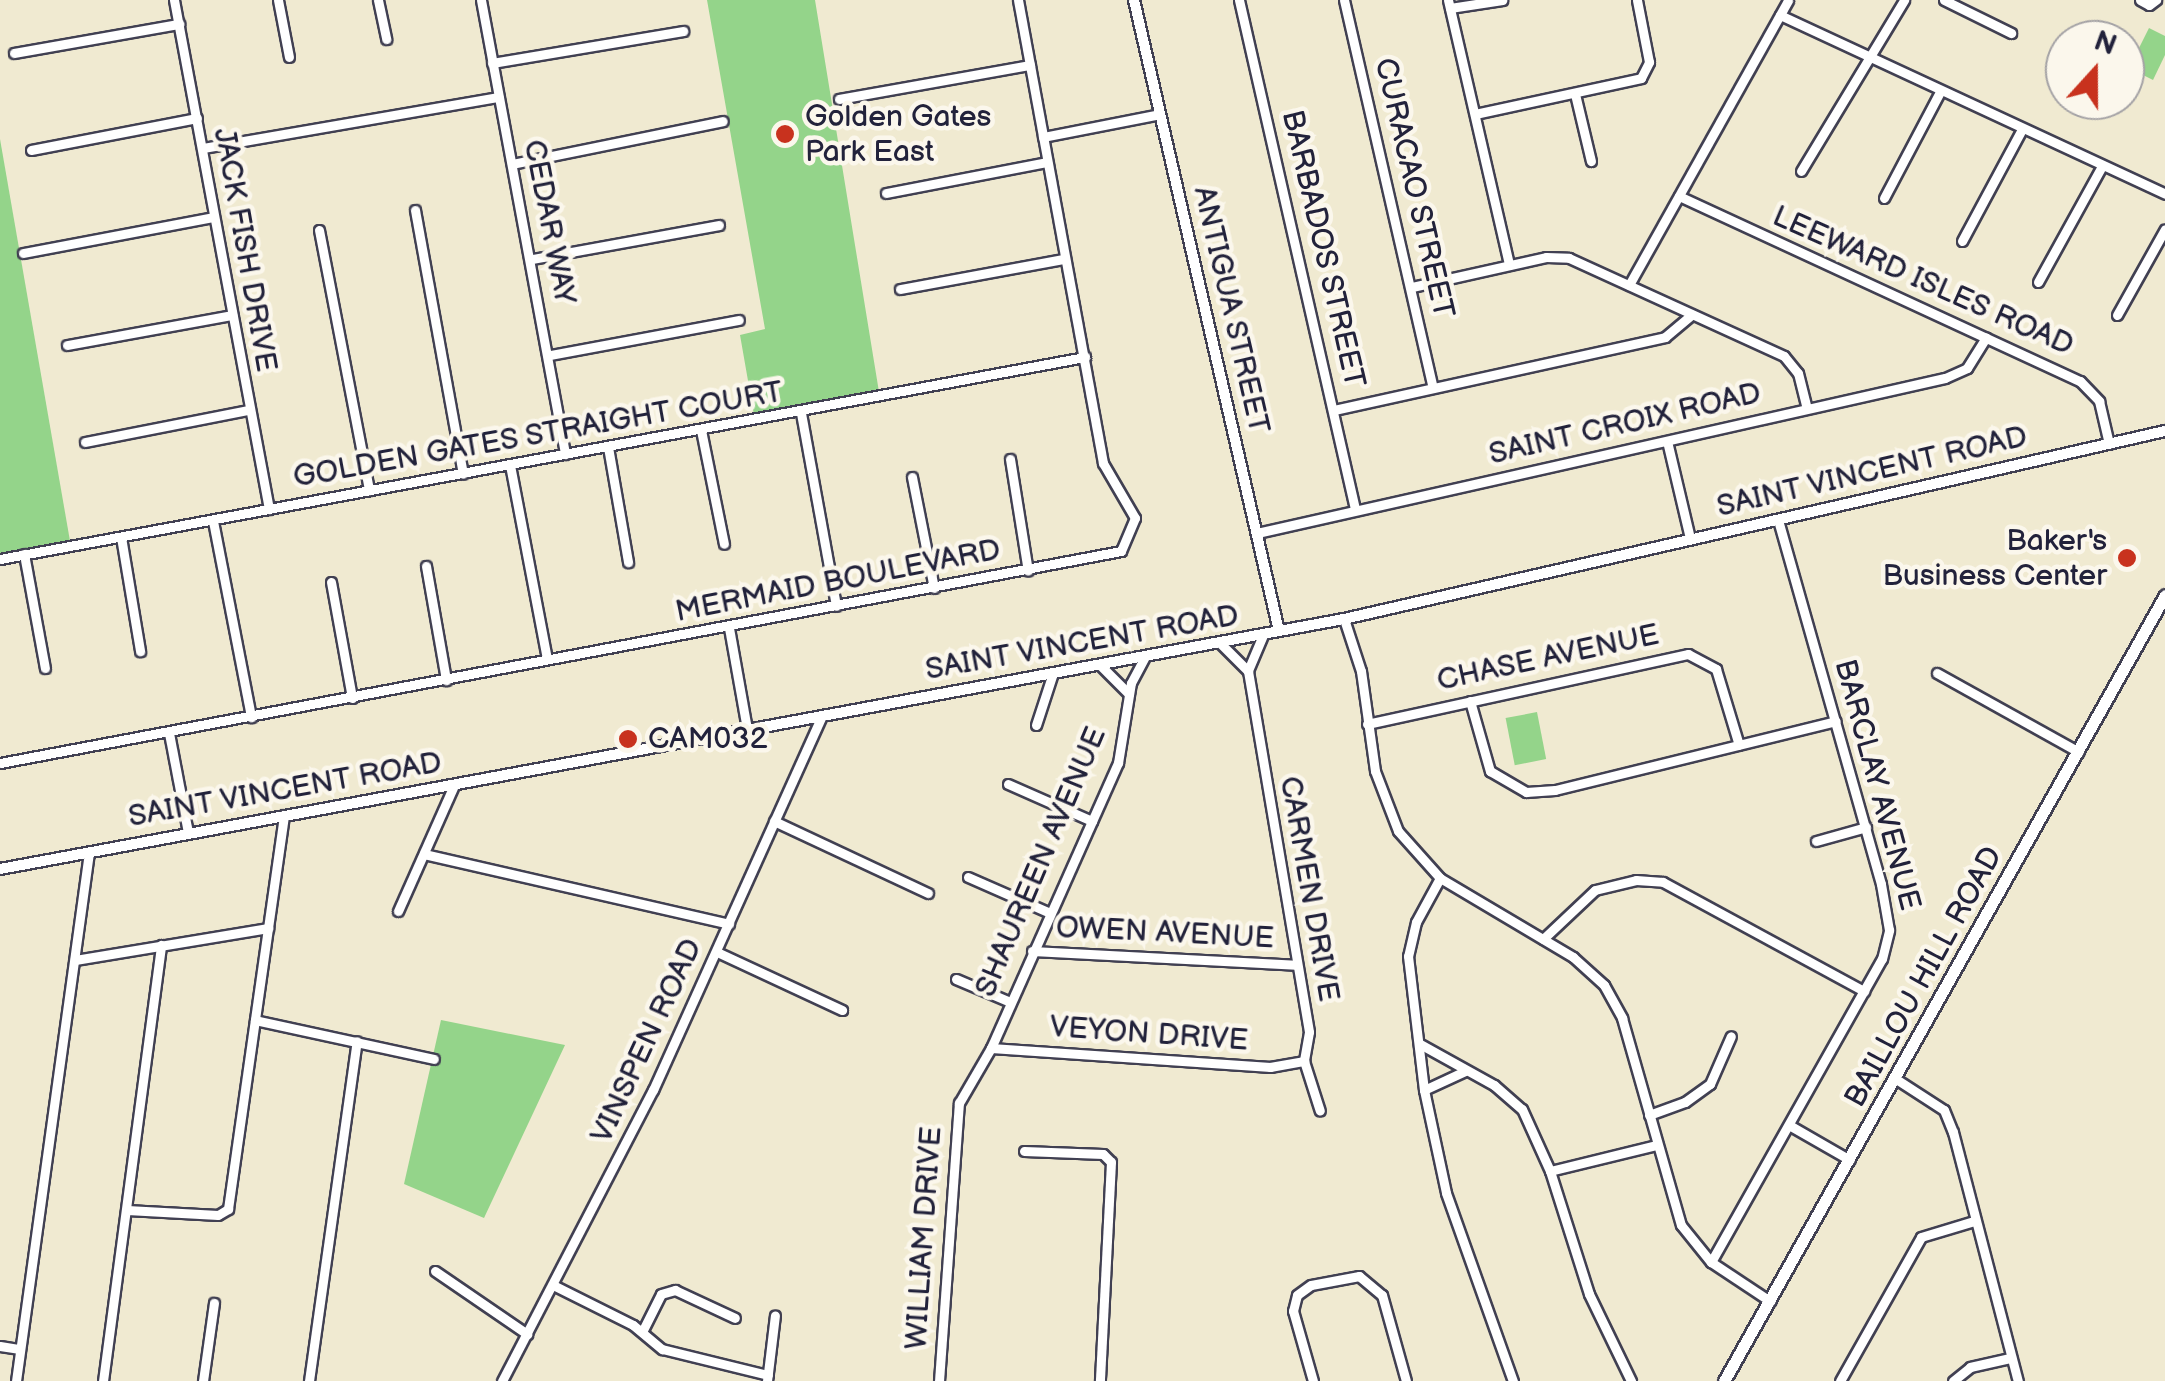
<!DOCTYPE html>
<style>
body{margin:0}
#map{position:relative;width:2165px;height:1381px;overflow:hidden;background:#f0ead1;font-family:"Balsamiq Sans",sans-serif}
div>[style]{position:absolute}
.green>*{inset:0;background:#94d48a;transform-origin:0 0}
.roads{filter:drop-shadow(2px 0 #414052) drop-shadow(-2px 0 #414052) drop-shadow(0 2px #414052) drop-shadow(0 -2px #414052)}
.minor>*{height:9px;margin:-4.5px;padding:0 4.5px;transform-origin:4.5px;border-radius:4.5px;background:#fff}
.tertiary>*{height:10px;margin:-5px;padding:0 5px;transform-origin:5px;border-radius:5px;background:#fff}
.secondary>*{height:11px;margin:-5.5px;padding:0 5.5px;transform-origin:5.5px;border-radius:5.5px;background:#fff}
.dots>*{width:28px;height:28px;translate:-50% -50%;box-sizing:border-box;border:5px solid #fbf7ec;border-radius:50%}
span{translate:-50% -50%;white-space:nowrap;text-align:center;line-height:1.15;-webkit-text-stroke:9px #fbf7ec;paint-order:stroke}
.poi-label{font-size:30px;color:#22223b}
.left{translate:0 -50%;text-align:left}
.right{translate:-100% -50%;text-align:right}
.street-label{font-size:30px;color:#22223b}
.north{position:absolute;left:2045px;top:20px;width:100px;height:100px;box-sizing:border-box;background:#fbf7ec;border:2px solid #a4a2a5;border-radius:50%;rotate:21deg;font-size:28px;font-weight:700;line-height:40px;text-align:center;color:#22223b}
.north::after{content:'';display:block;margin:auto;width:35px;height:45px;background:#c8321e;clip-path:polygon(50% 0,100% 100%,50% 72%,0 100%)}
</style>
<div id="map">
<div class="green">
<i style="clip-path:polygon(707px 0,815px 0,879px 392px,754px 415px,740px 335px,765px 329px)"></i>
<i style="clip-path:polygon(2149px 28px,2165px 36px,2165px 55px,2153px 80px,2129px 68px)"></i>
<i style="clip-path:polygon(0 139px,70px 541px,0 553px)"></i>
<i style="left:1537px;top:712px;width:48px;height:32px;rotate:79deg"></i>
<i style="clip-path:polygon(441px 1020px,565px 1045px,484px 1218px,404px 1184px)"></i>
</div>
<div class="roads">
<div class="minor">
<i style="left:174px;top:0;width:518px;rotate:79.43deg"></i>
<i style="left:278px;top:0;width:58px;rotate:79.1deg"></i>
<i style="left:378px;top:0;width:40px;rotate:78deg"></i>
<i style="left:481px;top:0;width:462px;rotate:79.5deg"></i>
<i style="left:1239px;top:0;width:522px;rotate:77.16deg"></i>
<i style="left:1344px;top:0;width:398px;rotate:77.1deg"></i>
<i style="left:1448px;top:0;width:272px;rotate:77deg"></i>
<i style="left:1944px;top:0;width:75px;rotate:26.2deg"></i>
<i style="left:2140px;top:0;width:10px;rotate:29deg"></i>
<i style="left:2149px;top:5px;width:9px;rotate:-36deg"></i>
<i style="left:1450px;top:8px;width:53px;rotate:-8.7deg"></i>
<i style="left:1780px;top:15px;width:425px;rotate:24.9deg"></i>
<i style="left:14px;top:53px;width:168px;rotate:-10deg"></i>
<i style="left:492px;top:63px;width:194px;rotate:-9.5deg"></i>
<i style="left:1575px;top:94px;width:69px;rotate:76.6deg"></i>
<i style="left:839px;top:99px;width:194px;rotate:-10.1deg"></i>
<i style="left:1475px;top:114px;width:170px;rotate:-12.2deg"></i>
<i style="left:1641px;top:78px;width:18px;rotate:-63deg"></i>
<i style="left:1649px;top:62px;width:63px;rotate:-101deg"></i>
<i style="left:1043px;top:137px;width:119px;rotate:-11.1deg"></i>
<i style="left:203px;top:148px;width:300px;rotate:-9.8deg"></i>
<i style="left:31px;top:150px;width:169px;rotate:-10.9deg"></i>
<i style="left:512px;top:164px;width:215px;rotate:-11.5deg"></i>
<i style="left:1801px;top:171px;width:200px;rotate:-58.9deg"></i>
<i style="left:886px;top:193px;width:164px;rotate:-10.9deg"></i>
<i style="left:1679px;top:196px;width:442px;rotate:24.8deg"></i>
<i style="left:2080px;top:381px;width:28px;rotate:46deg"></i>
<i style="left:2099px;top:401px;width:44px;rotate:76.9deg"></i>
<i style="left:1884px;top:198px;width:120px;rotate:-62.2deg"></i>
<i style="left:415px;top:210px;width:268px;rotate:79.7deg"></i>
<i style="left:319px;top:230px;width:265px;rotate:79.1deg"></i>
<i style="left:1962px;top:241px;width:127px;rotate:-61.8deg"></i>
<i style="left:23px;top:253px;width:194px;rotate:-10.7deg"></i>
<i style="left:532px;top:259px;width:190px;rotate:-10.3deg"></i>
<i style="left:2038px;top:282px;width:132px;rotate:-61.1deg"></i>
<i style="left:1629px;top:285px;width:326px;rotate:-60.8deg"></i>
<i style="left:1412px;top:287px;width:137px;rotate:-12.6deg"></i>
<i style="left:1546px;top:257px;width:23px;rotate:2deg"></i>
<i style="left:1569px;top:258px;width:236px;rotate:24.5deg"></i>
<i style="left:1784px;top:356px;width:22px;rotate:51deg"></i>
<i style="left:1798px;top:373px;width:36px;rotate:76deg"></i>
<i style="left:900px;top:289px;width:167px;rotate:-10.4deg"></i>
<i style="left:2117px;top:315px;width:98px;rotate:-60.8deg"></i>
<i style="left:67px;top:345px;width:168px;rotate:-10.3deg"></i>
<i style="left:550px;top:355px;width:192px;rotate:-10.5deg"></i>
<i style="left:1334px;top:410px;width:339px;rotate:-12.4deg"></i>
<i style="left:1665px;top:337px;width:35px;rotate:-40deg"></i>
<i style="left:801px;top:413px;width:196px;rotate:79.7deg"></i>
<i style="left:701px;top:430px;width:116px;rotate:78.6deg"></i>
<i style="left:1667px;top:441px;width:100px;rotate:76.7deg"></i>
<i style="left:85px;top:442px;width:166px;rotate:-11.1deg"></i>
<i style="left:608px;top:447px;width:117px;rotate:80.1deg"></i>
<i style="left:1010px;top:459px;width:113px;rotate:80.9deg"></i>
<i style="left:510px;top:465px;width:197px;rotate:79.2deg"></i>
<i style="left:912px;top:477px;width:113px;rotate:78.8deg"></i>
<i style="left:213px;top:521px;width:200px;rotate:79deg"></i>
<i style="left:1257px;top:533px;width:705px;rotate:-12.7deg"></i>
<i style="left:1945px;top:378px;width:24px;rotate:-24deg"></i>
<i style="left:1967px;top:368px;width:36px;rotate:-58deg"></i>
<i style="left:121px;top:537px;width:116px;rotate:80.5deg"></i>
<i style="left:24px;top:554px;width:116px;rotate:79.6deg"></i>
<i style="left:0;top:559px;width:1104px;rotate:-10.55deg"></i>
<i style="left:426px;top:566px;width:116px;rotate:80deg"></i>
<i style="left:331px;top:582px;width:118px;rotate:79.7deg"></i>
<i style="left:1344px;top:619px;width:55px;rotate:71.9deg"></i>
<i style="left:1361px;top:671px;width:101px;rotate:82deg"></i>
<i style="left:1375px;top:771px;width:64px;rotate:69deg"></i>
<i style="left:1398px;top:831px;width:63px;rotate:48.2deg"></i>
<i style="left:1440px;top:878px;width:155px;rotate:30.7deg"></i>
<i style="left:1573px;top:957px;width:42px;rotate:42.1deg"></i>
<i style="left:1604px;top:985px;width:38px;rotate:61deg"></i>
<i style="left:1622px;top:1018px;width:215px;rotate:74.1deg"></i>
<i style="left:1681px;top:1225px;width:48px;rotate:51deg"></i>
<i style="left:1711px;top:1262px;width:71px;rotate:33.5deg"></i>
<i style="left:729px;top:628px;width:103px;rotate:79.9deg"></i>
<i style="left:1263px;top:635px;width:39px;rotate:113deg"></i>
<i style="left:1248px;top:671px;width:366px;rotate:80.4deg"></i>
<i style="left:1309px;top:1032px;width:29px;rotate:100deg"></i>
<i style="left:1220px;top:643px;width:40px;rotate:45deg"></i>
<i style="left:1100px;top:665px;width:41px;rotate:45deg"></i>
<i style="left:1937px;top:673px;width:162px;rotate:29.1deg"></i>
<i style="left:1470px;top:701px;width:73px;rotate:74.1deg"></i>
<i style="left:1490px;top:771px;width:42px;rotate:30.3deg"></i>
<i style="left:1526px;top:792px;width:29px;rotate:-4deg"></i>
<i style="left:1555px;top:790px;width:289px;rotate:-13.8deg"></i>
<i style="left:1367px;top:724px;width:329px;rotate:-12.3deg"></i>
<i style="left:1688px;top:654px;width:32px;rotate:28deg"></i>
<i style="left:1716px;top:669px;width:79px;rotate:73.2deg"></i>
<i style="left:1036px;top:725px;width:55px;rotate:-71.9deg"></i>
<i style="left:169px;top:733px;width:102px;rotate:79.2deg"></i>
<i style="left:0;top:763px;width:1141px;rotate:-10.71deg"></i>
<i style="left:1121px;top:551px;width:36px;rotate:-67deg"></i>
<i style="left:1135px;top:518px;width:64px;rotate:-120.2deg"></i>
<i style="left:1103px;top:463px;width:471px;rotate:-100.4deg"></i>
<i style="left:1008px;top:784px;width:92px;rotate:23.8deg"></i>
<i style="left:774px;top:821px;width:170px;rotate:25.1deg"></i>
<i style="left:1816px;top:841px;width:52px;rotate:-15.6deg"></i>
<i style="left:424px;top:854px;width:313px;rotate:12.9deg"></i>
<i style="left:968px;top:877px;width:90px;rotate:23.7deg"></i>
<i style="left:1440px;top:878px;width:50px;rotate:118.6deg"></i>
<i style="left:1416px;top:922px;width:35px;rotate:103deg"></i>
<i style="left:1408px;top:956px;width:135px;rotate:83.2deg"></i>
<i style="left:1424px;top:1090px;width:105px;rotate:77.9deg"></i>
<i style="left:1446px;top:1193px;width:200px;rotate:70.4deg"></i>
<i style="left:398px;top:911px;width:138px;rotate:-66deg"></i>
<i style="left:1543px;top:939px;width:71px;rotate:-43.3deg"></i>
<i style="left:1595px;top:890px;width:42px;rotate:-13.7deg"></i>
<i style="left:1636px;top:880px;width:27px;rotate:4deg"></i>
<i style="left:1663px;top:882px;width:229px;rotate:28.5deg"></i>
<i style="left:1032px;top:951px;width:264px;rotate:3deg"></i>
<i style="left:717px;top:952px;width:138px;rotate:24.9deg"></i>
<i style="left:75px;top:960px;width:196px;rotate:-9.4deg"></i>
<i style="left:956px;top:979px;width:56px;rotate:22.9deg"></i>
<i style="left:255px;top:1020px;width:183px;rotate:12.3deg"></i>
<i style="left:1420px;top:1044px;width:85px;rotate:29deg"></i>
<i style="left:1494px;top:1085px;width:37px;rotate:41deg"></i>
<i style="left:1522px;top:1109px;width:68px;rotate:65.7deg"></i>
<i style="left:1550px;top:1171px;width:129px;rotate:72.4deg"></i>
<i style="left:1589px;top:1294px;width:97px;rotate:64.2deg"></i>
<i style="left:991px;top:1048px;width:280px;rotate:3.9deg"></i>
<i style="left:1270px;top:1067px;width:35px;rotate:-10deg"></i>
<i style="left:1304px;top:1061px;width:52px;rotate:72.3deg"></i>
<i style="left:1896px;top:1079px;width:57px;rotate:32.9deg"></i>
<i style="left:1944px;top:1110px;width:24px;rotate:68deg"></i>
<i style="left:1953px;top:1132px;width:257px;rotate:75.4deg"></i>
<i style="left:1424px;top:1090px;width:45px;rotate:-24.9deg"></i>
<i style="left:1649px;top:1115px;width:38px;rotate:-20deg"></i>
<i style="left:1685px;top:1102px;width:31px;rotate:-36deg"></i>
<i style="left:1710px;top:1084px;width:52px;rotate:-66.4deg"></i>
<i style="left:1789px;top:1125px;width:70px;rotate:29.8deg"></i>
<i style="left:1024px;top:1151px;width:79px;rotate:2.2deg"></i>
<i style="left:1103px;top:1154px;width:11px;rotate:45deg"></i>
<i style="left:1111px;top:1162px;width:219px;rotate:92.9deg"></i>
<i style="left:1550px;top:1171px;width:110px;rotate:-13.7deg"></i>
<i style="left:127px;top:1210px;width:91px;rotate:3.1deg"></i>
<i style="left:218px;top:1215px;width:12px;rotate:-31deg"></i>
<i style="left:228px;top:1209px;width:398px;rotate:-81.9deg"></i>
<i style="left:1711px;top:1262px;width:348px;rotate:-60.6deg"></i>
<i style="left:1882px;top:959px;width:30px;rotate:-76deg"></i>
<i style="left:1889px;top:930px;width:47px;rotate:-99.9deg"></i>
<i style="left:1881px;top:884px;width:379px;rotate:-105.8deg"></i>
<i style="left:435px;top:1271px;width:112px;rotate:34.4deg"></i>
<i style="left:553px;top:1285px;width:89px;rotate:26.6deg"></i>
<i style="left:633px;top:1325px;width:38px;rotate:40deg"></i>
<i style="left:662px;top:1349px;width:109px;rotate:13.8deg"></i>
<i style="left:642px;top:1332px;width:42px;rotate:-63.4deg"></i>
<i style="left:661px;top:1294px;width:15px;rotate:-16deg"></i>
<i style="left:675px;top:1290px;width:66px;rotate:25deg"></i>
<i style="left:0;top:1346px;width:20px;rotate:9deg"></i>
<i style="left:16px;top:1381px;width:534px;rotate:-82.14deg"></i>
<i style="left:103px;top:1381px;width:440px;rotate:-82.4deg"></i>
<i style="left:203px;top:1381px;width:79px;rotate:-82deg"></i>
<i style="left:309px;top:1381px;width:343px;rotate:-82deg"></i>
<i style="left:502px;top:1381px;width:328px;rotate:-62.6deg"></i>
<i style="left:653px;top:1090px;width:410px;rotate:-65.7deg"></i>
<i style="left:767px;top:1381px;width:66px;rotate:-83.1deg"></i>
<i style="left:939px;top:1381px;width:279px;rotate:-85.9deg"></i>
<i style="left:959px;top:1103px;width:64px;rotate:-59.8deg"></i>
<i style="left:991px;top:1048px;width:312px;rotate:-66deg"></i>
<i style="left:1118px;top:763px;width:81px;rotate:-80.8deg"></i>
<i style="left:1131px;top:683px;width:30px;rotate:-62deg"></i>
<i style="left:1313px;top:1381px;width:73px;rotate:-105.9deg"></i>
<i style="left:1293px;top:1311px;width:16px;rotate:-76deg"></i>
<i style="left:1297px;top:1295px;width:17px;rotate:-36deg"></i>
<i style="left:1311px;top:1285px;width:49px;rotate:-10.6deg"></i>
<i style="left:1359px;top:1276px;width:30px;rotate:40deg"></i>
<i style="left:1382px;top:1295px;width:89px;rotate:74.4deg"></i>
<i style="left:1840px;top:1381px;width:165px;rotate:-60.6deg"></i>
<i style="left:1921px;top:1237px;width:55px;rotate:-16.8deg"></i>
<i style="left:1953px;top:1381px;width:22px;rotate:-39deg"></i>
<i style="left:1970px;top:1367px;width:41px;rotate:-12.7deg"></i>
</div>
<div class="tertiary">
<i style="left:1134px;top:0;width:647px;rotate:77.06deg"></i>
<i style="left:0;top:869px;width:1367px;rotate:-10.54deg"></i>
<i style="left:1344px;top:619px;width:842px;rotate:-12.9deg"></i>
</div>
<div class="secondary">
<i style="left:1724px;top:1381px;width:901px;rotate:-60.7deg"></i>
</div>
</div>
<div class="dots">
<i style="left:785px;top:134px;background:#c8321e"></i>
<i style="left:2127px;top:558px;background:#c8321e"></i>
<i style="left:628px;top:739px;background:#c8321e"></i>
</div>
<div class="poi-label">
<span class="left" style="left:805px;top:134px">Golden Gates<br>Park East</span>
<span class="right" style="left:2107px;top:558px">Baker's<br>Business Center</span>
<span class="left" style="left:648px;top:739px">CAM032</span>
</div>
<div class="street-label">
<span style="left:1414px;top:188px;rotate:77deg">CURACAO STREET</span>
<span style="left:549px;top:222px;rotate:79deg">CEDAR WAY</span>
<span style="left:1323px;top:249px;rotate:77deg">BARBADOS STREET</span>
<span style="left:245px;top:250px;rotate:80deg">JACK FISH DRIVE</span>
<span style="left:1923px;top:281px;rotate:24deg">LEEWARD ISLES ROAD</span>
<span style="left:1231px;top:310px;rotate:77deg">ANTIGUA STREET</span>
<span style="left:1625px;top:424px;rotate:-13deg">SAINT CROIX ROAD</span>
<span style="left:538px;top:435px;rotate:-10deg">GOLDEN GATES STRAIGHT COURT</span>
<span style="left:1872px;top:472px;rotate:-13deg">SAINT VINCENT ROAD</span>
<span style="left:838px;top:581px;rotate:-11deg">MERMAID BOULEVARD</span>
<span style="left:1082px;top:643px;rotate:-10deg">SAINT VINCENT ROAD</span>
<span style="left:1548px;top:658px;rotate:-12deg">CHASE AVENUE</span>
<span style="left:1877px;top:785px;rotate:75deg">BARCLAY AVENUE</span>
<span style="left:285px;top:790px;rotate:-10deg">SAINT VINCENT ROAD</span>
<span style="left:1041px;top:862px;rotate:-67deg">SHAUREEN AVENUE</span>
<span style="left:1309px;top:889px;rotate:80deg">CARMEN DRIVE</span>
<span style="left:1165px;top:933px;rotate:3deg">OWEN AVENUE</span>
<span style="left:1924px;top:977px;rotate:-61deg">BAILLOU HILL ROAD</span>
<span style="left:1149px;top:1034px;rotate:4deg">VEYON DRIVE</span>
<span style="left:647px;top:1041px;rotate:-65deg">VINSPEN ROAD</span>
<span style="left:924px;top:1238px;rotate:-86deg">WILLIAM DRIVE</span>
</div>
<div class="north">N</div>
</div>
